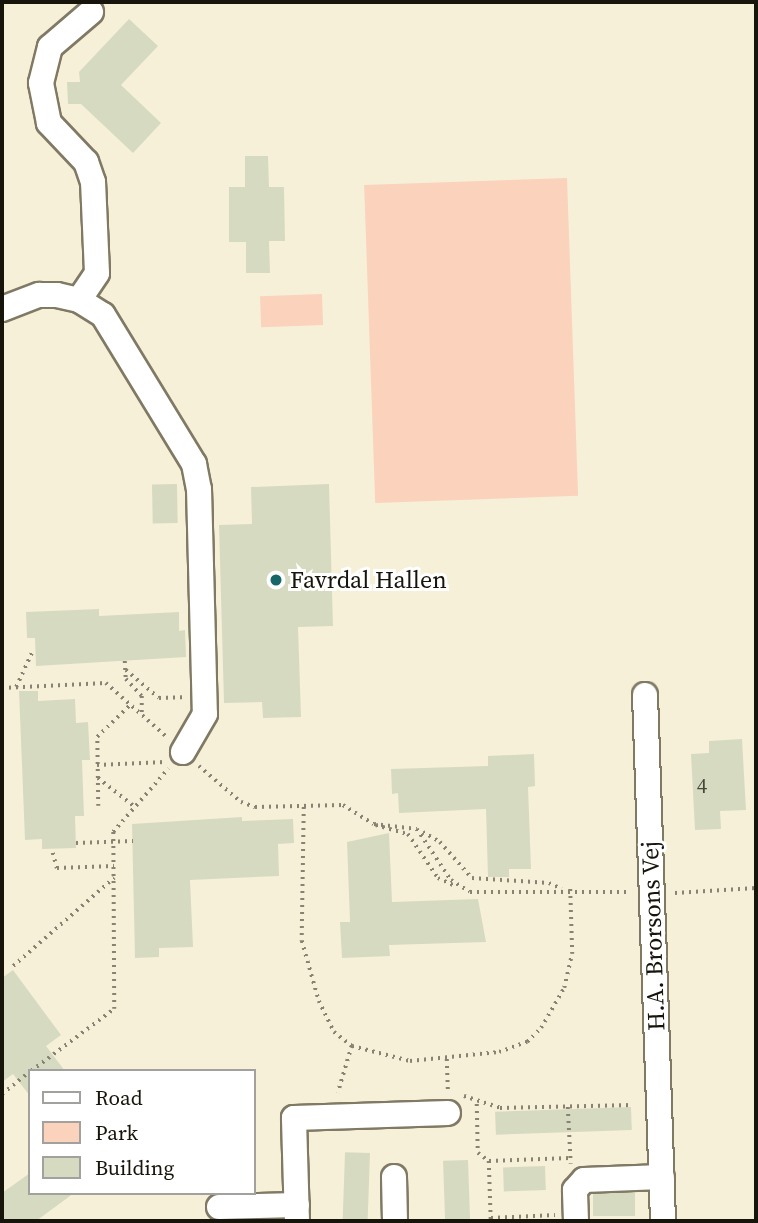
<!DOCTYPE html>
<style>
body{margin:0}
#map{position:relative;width:758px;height:1223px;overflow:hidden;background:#f7f0d8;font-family:"Source Serif 4",serif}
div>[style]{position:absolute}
.green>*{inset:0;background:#fbd2bc;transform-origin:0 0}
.building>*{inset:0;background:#d6dac1;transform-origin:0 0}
.path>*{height:3.5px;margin-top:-1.75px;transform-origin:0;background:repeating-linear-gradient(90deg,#878272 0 2px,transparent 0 7px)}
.roads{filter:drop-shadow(2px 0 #807964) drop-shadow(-2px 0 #807964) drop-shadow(0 2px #807964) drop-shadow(0 -2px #807964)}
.minor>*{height:24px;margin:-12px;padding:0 12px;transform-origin:12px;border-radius:12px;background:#fff}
.path-bridge>*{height:3.5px;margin-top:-1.75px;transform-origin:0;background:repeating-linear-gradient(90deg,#878272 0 2px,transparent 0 7px)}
.dots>*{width:19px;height:19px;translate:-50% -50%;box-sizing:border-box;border:4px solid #fff;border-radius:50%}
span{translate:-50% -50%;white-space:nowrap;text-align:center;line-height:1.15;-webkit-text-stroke:6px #fff;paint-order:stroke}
.number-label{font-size:21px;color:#474639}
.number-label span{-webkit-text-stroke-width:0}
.poi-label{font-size:24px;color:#17140c}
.left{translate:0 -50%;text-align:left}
.street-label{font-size:24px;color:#17140c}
.frame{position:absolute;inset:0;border:4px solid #17140c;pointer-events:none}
.legend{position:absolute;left:28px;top:1069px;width:228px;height:126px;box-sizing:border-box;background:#fff;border:2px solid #a2a19e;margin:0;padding:9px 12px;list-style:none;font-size:21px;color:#17140c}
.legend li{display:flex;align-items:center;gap:14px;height:35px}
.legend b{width:35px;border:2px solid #a2a19e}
</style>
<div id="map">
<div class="green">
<i style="left:567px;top:178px;width:318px;height:203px;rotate:88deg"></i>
<i style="left:322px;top:294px;width:31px;height:62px;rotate:88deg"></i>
</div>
<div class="building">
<i style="clip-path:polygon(129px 19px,158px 46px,121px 85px,161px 123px,133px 153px,81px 104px,68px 104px,67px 82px,80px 82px,79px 72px)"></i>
<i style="clip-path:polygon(245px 156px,268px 156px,269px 187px,284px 187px,285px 241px,269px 241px,270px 273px,246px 273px,246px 242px,229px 242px,229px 187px,245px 187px)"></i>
<i style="left:177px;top:484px;width:39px;height:25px;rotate:89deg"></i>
<i style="clip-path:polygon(329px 484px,333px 626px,298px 627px,301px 717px,263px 718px,262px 702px,224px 703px,219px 525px,252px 524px,251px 487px)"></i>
<i style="clip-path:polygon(99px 609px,99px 616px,179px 612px,179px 631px,185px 630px,186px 657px,36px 666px,35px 638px,27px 638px,26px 612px)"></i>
<i style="clip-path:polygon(19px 691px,38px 691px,38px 701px,75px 699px,76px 723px,88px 722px,90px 760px,82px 760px,84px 816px,75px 816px,76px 848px,42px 849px,42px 839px,25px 840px)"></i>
<i style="clip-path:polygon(742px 739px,746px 810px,720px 811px,721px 829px,695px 830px,691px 754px,709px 753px,709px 741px)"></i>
<i style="clip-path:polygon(534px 754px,535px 786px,528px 787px,531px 869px,509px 869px,509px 877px,488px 877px,486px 809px,399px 813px,398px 793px,392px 794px,391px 769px,488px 766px,488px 756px)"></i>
<i style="clip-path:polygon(242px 817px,242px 821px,293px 819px,294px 843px,278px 844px,279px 876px,190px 880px,193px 947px,159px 948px,159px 957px,135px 958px,132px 824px)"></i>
<i style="clip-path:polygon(389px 833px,392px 902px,478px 899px,486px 942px,389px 945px,390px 956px,342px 958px,340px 922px,350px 922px,347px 842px)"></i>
<i style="clip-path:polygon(13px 970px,61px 1035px,46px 1046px,65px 1071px,30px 1071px,30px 1096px,13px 1074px,2px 1082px,2px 978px)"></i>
<i style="left:631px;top:1107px;width:23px;height:136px;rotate:88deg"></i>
<i style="left:370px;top:1153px;width:68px;height:25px;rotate:92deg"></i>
<i style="left:468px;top:1160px;width:61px;height:25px;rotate:88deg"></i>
<i style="left:545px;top:1166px;width:24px;height:42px;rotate:88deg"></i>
<i style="clip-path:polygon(30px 1173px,30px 1193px,74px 1193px,36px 1221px,2px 1221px,2px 1193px)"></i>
<i style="left:635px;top:1193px;width:23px;height:42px;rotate:90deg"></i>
</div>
<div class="path">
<i style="left:125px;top:661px;width:18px;rotate:87deg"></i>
<i style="left:126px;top:679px;width:23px;rotate:47deg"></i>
<i style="left:142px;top:696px;width:19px;rotate:90deg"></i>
<i style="left:126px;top:670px;width:43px;rotate:40.3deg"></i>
<i style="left:159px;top:698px;width:23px;rotate:-2deg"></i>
<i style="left:16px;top:687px;width:41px;rotate:-65.3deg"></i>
<i style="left:2px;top:688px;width:104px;rotate:-2.8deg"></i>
<i style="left:106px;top:683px;width:83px;rotate:41.6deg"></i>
<i style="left:97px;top:765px;width:68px;rotate:-2.5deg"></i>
<i style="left:199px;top:766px;width:55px;rotate:40.6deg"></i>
<i style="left:241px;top:802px;width:15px;rotate:20deg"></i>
<i style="left:255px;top:807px;width:88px;rotate:-1.3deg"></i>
<i style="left:343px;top:805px;width:36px;rotate:32deg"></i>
<i style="left:374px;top:824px;width:43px;rotate:6.6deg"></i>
<i style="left:417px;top:829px;width:61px;rotate:56.3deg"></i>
<i style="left:451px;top:880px;width:22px;rotate:32deg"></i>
<i style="left:470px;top:892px;width:159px"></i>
<i style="left:98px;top:778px;width:47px;rotate:38.1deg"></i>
<i style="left:98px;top:806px;width:69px;rotate:-90.8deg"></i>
<i style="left:97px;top:737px;width:46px;rotate:-44.1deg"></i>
<i style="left:304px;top:807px;width:134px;rotate:90.9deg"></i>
<i style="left:302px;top:941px;width:62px;rotate:74.2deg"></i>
<i style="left:319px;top:1001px;width:34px;rotate:64deg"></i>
<i style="left:334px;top:1032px;width:23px;rotate:38deg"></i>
<i style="left:352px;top:1046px;width:49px;rotate:106.6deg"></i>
<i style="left:376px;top:825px;width:33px;rotate:16deg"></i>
<i style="left:408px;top:834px;width:53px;rotate:55.7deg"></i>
<i style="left:438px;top:878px;width:17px;rotate:25deg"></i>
<i style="left:423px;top:832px;width:20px;rotate:30deg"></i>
<i style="left:440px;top:842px;width:48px;rotate:48.4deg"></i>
<i style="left:472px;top:878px;width:77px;rotate:3.7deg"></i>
<i style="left:549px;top:883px;width:14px;rotate:25deg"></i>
<i style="left:53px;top:853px;width:16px;rotate:75deg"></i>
<i style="left:57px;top:868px;width:57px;rotate:-2deg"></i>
<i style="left:675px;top:893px;width:81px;rotate:-3.5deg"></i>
<i style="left:13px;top:966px;width:134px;rotate:-41.1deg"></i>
<i style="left:352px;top:1046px;width:60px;rotate:14.5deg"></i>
<i style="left:410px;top:1061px;width:89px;rotate:-5.8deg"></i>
<i style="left:499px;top:1052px;width:30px;rotate:-20deg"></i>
<i style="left:527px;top:1042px;width:20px;rotate:-45deg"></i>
<i style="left:541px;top:1028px;width:46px;rotate:-60.1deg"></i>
<i style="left:564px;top:988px;width:35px;rotate:-77deg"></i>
<i style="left:572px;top:954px;width:65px;rotate:-91.8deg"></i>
<i style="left:447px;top:1059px;width:33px;rotate:88deg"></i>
<i style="left:31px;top:1071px;width:104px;rotate:-36.8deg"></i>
<i style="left:114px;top:1009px;width:177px;rotate:-90.3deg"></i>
<i style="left:113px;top:832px;width:84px;rotate:-48.9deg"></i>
<i style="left:2px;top:1094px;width:36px;rotate:-39deg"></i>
<i style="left:464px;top:1096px;width:38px;rotate:18deg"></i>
<i style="left:500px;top:1108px;width:133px;rotate:-1.3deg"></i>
<i style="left:477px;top:1104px;width:49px;rotate:88.8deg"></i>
<i style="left:478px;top:1153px;width:14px;rotate:36deg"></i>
<i style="left:489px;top:1161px;width:60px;rotate:88.1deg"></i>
<i style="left:568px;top:1107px;width:57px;rotate:87deg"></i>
<i style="left:489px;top:1161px;width:81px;rotate:-2.1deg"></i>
<i style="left:491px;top:1218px;width:64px;rotate:-2.7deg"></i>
</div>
<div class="roads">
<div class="minor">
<i style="left:79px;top:300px;width:32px;rotate:-56deg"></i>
<i style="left:97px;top:273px;width:91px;rotate:-92.5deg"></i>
<i style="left:93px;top:182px;width:21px;rotate:-109deg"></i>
<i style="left:86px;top:162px;width:54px;rotate:-133.5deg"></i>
<i style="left:49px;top:123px;width:41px;rotate:-101.3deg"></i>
<i style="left:41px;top:83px;width:37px;rotate:-76deg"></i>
<i style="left:50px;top:47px;width:54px;rotate:-40.5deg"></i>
<i style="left:2px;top:309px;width:40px;rotate:-21deg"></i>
<i style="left:39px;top:295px;width:18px"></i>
<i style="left:57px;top:295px;width:23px;rotate:13deg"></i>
<i style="left:79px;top:300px;width:28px;rotate:32deg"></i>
<i style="left:103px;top:315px;width:175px;rotate:58.6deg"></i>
<i style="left:194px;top:464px;width:25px;rotate:79deg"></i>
<i style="left:199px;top:489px;width:225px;rotate:88.5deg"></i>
<i style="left:205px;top:714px;width:44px;rotate:120.1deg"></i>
<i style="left:645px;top:695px;width:526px;rotate:88.04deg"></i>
<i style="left:394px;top:1177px;width:44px;rotate:88.7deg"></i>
<i style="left:219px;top:1207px;width:78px;rotate:-1.5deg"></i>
<i style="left:297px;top:1221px;width:103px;rotate:-91.7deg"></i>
<i style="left:294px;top:1118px;width:154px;rotate:-1.9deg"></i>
<i style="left:576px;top:1221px;width:31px;rotate:-92deg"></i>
<i style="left:575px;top:1190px;width:13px;rotate:-48deg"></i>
<i style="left:584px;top:1180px;width:78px;rotate:-2.2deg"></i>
</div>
</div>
<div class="path-bridge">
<i style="left:76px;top:843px;width:57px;rotate:-2deg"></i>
</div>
<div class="dots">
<i style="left:276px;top:580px;background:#176668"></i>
</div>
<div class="number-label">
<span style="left:702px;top:786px">4</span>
</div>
<div class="poi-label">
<span class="left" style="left:290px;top:580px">Favrdal Hallen</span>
</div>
<div class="street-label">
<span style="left:653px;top:936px;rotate:-92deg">H.A. Brorsons Vej</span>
</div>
<div class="frame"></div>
<ul class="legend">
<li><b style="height:9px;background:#fff"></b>Road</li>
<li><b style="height:19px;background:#fbd2bc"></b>Park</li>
<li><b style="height:19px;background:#d6dac1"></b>Building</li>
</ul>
</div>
